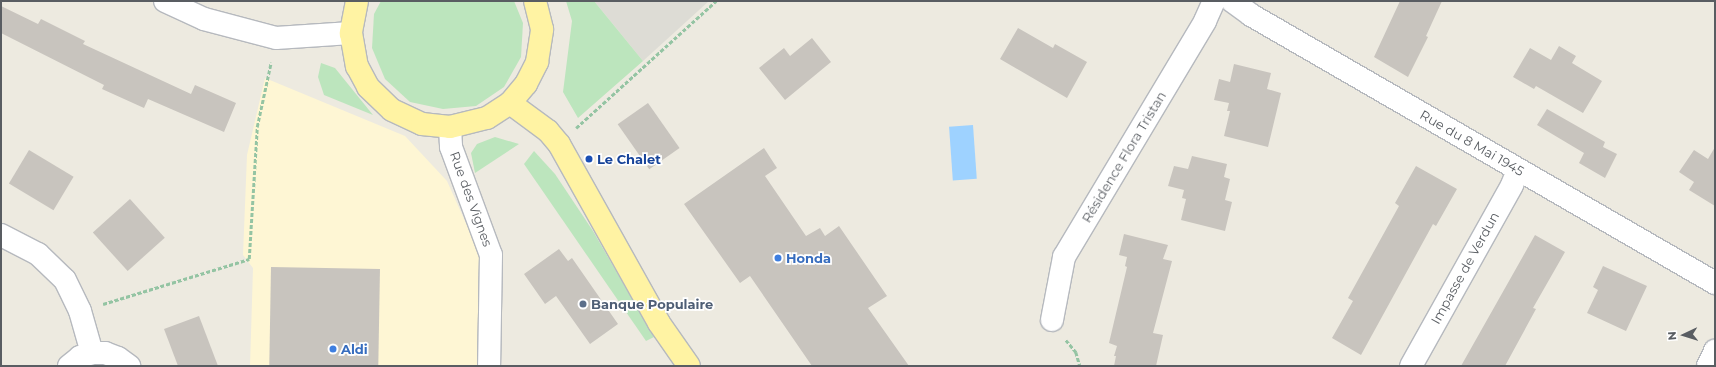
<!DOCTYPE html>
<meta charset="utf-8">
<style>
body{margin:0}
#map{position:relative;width:1716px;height:367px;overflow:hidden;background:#edeae0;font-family:Montserrat,sans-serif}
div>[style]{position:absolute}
.commercial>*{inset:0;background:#fef6d4}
.industrial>*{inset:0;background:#dddcd5}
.green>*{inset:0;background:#bce5bd}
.water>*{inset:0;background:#9ed2ff;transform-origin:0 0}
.building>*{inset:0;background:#c8c4be;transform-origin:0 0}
.path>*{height:2.5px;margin-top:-1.25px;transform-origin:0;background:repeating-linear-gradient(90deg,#94c4a3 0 4px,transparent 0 6px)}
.roads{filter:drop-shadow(1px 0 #b6b9be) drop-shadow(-1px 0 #b6b9be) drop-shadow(0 1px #b6b9be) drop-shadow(0 -1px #b6b9be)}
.minor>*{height:22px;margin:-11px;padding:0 11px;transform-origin:11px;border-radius:11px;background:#fff}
.major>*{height:22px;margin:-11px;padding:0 11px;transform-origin:11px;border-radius:11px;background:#fff3a3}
.dots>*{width:11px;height:11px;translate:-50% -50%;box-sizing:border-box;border:2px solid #fff;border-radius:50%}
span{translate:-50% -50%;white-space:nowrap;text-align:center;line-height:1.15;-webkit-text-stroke:3.5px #fff;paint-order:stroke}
.street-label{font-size:13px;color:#595d62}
.transit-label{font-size:13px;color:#164399;font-weight:700}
.left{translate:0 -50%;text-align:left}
.shop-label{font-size:13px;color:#366cbe;font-weight:700}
.service-label{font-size:13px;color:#4e5e75;font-weight:700}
.frame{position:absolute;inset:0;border:2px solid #595d62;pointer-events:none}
.north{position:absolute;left:1664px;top:315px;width:40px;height:40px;-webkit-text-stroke:3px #fff;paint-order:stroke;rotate:266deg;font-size:11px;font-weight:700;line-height:16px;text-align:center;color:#595d62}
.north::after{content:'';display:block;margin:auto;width:14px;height:18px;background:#595d62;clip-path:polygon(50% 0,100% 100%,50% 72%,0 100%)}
</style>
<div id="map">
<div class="commercial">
<i style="clip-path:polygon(265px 78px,405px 136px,447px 181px,481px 257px,478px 366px,250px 366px,253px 268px,243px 255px,247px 155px)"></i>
</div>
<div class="industrial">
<i style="clip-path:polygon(594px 1px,709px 1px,643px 61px)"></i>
</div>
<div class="green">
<i style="clip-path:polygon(381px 1px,514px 1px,523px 23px,521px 57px,504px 87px,476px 106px,443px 109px,410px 102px,385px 79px,372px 48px,374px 14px)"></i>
<i style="clip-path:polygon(566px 1px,594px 1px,643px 61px,578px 118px,563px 92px,572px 21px)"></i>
<i style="clip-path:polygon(321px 63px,335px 68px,373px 115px,324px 95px,318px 77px)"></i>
<i style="clip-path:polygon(495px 137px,519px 144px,475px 173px,471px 153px,477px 144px)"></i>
<i style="clip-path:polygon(534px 151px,555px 174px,593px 231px,654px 337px,646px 341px,524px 164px)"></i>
</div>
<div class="water">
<i style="left:973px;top:125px;width:54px;height:24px;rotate:86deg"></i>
</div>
<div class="building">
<i style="clip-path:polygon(1400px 1px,1442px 1px,1426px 36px,1428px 37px,1408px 77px,1374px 57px)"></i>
<i style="clip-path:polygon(1px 6px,38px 24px,41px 19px,85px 41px,83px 44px,191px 94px,195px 85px,236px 103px,224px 132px,148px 99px,144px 108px,102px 89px,104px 85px,1px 33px)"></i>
<i style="clip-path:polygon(1018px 28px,1053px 48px,1055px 44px,1087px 62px,1067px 98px,1000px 59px)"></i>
<i style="clip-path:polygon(812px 38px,831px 62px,785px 100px,759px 68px,784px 48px,790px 56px)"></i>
<i style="clip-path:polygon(1559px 46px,1576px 56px,1572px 63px,1602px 81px,1583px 113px,1536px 86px,1534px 89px,1513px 77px,1530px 48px,1551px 60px)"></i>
<i style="clip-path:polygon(1234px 64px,1271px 73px,1267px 89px,1281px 93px,1268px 147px,1224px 136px,1230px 111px,1227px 111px,1229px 103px,1214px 100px,1219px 79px,1230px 82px)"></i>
<i style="left:648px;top:103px;width:55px;height:37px;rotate:55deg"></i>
<i style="clip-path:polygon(1547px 109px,1605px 142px,1603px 147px,1617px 154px,1605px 178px,1579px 163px,1584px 153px,1537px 125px)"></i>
<i style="clip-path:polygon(1715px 147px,1715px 206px,1689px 190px,1694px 182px,1679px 172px,1694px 150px,1708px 159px)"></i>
<i style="clip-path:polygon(764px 148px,777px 168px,765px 176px,806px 236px,820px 228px,825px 236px,839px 226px,887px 296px,868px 308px,909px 366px,812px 366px,750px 276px,740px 283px,684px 204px)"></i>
<i style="left:29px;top:150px;width:52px;height:39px;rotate:31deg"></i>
<i style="clip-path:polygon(1192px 156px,1227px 164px,1224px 177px,1230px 179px,1225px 200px,1232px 202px,1225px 231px,1181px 220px,1186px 199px,1182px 198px,1184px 190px,1168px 186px,1174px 166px,1188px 169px)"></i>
<i style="clip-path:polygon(1416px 166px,1457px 189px,1436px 226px,1433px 224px,1361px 355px,1332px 338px,1353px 301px,1348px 298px,1399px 206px,1395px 203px)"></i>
<i style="left:130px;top:199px;width:52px;height:50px;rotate:48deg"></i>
<i style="clip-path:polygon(1124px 234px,1168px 245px,1163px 259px,1172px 261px,1153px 333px,1163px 335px,1156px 366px,1114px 366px,1116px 356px,1114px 356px,1117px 346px,1109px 343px,1127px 267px,1125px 266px,1127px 257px,1119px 255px)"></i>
<i style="clip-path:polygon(1535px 235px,1565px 252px,1533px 308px,1536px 309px,1505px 366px,1461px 366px)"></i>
<i style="clip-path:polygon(559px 249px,568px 261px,572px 258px,618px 324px,590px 344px,556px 296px,545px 304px,524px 274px)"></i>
<i style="clip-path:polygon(1603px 266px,1647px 286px,1626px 331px,1587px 313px,1598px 290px,1593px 287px)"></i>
<i style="left:271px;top:267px;width:109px;height:99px;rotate:1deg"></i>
<i style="clip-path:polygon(199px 316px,218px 366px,178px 366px,164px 329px)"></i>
</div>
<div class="path">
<i style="left:576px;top:128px;width:189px;rotate:-42.2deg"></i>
<i style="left:103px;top:304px;width:153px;rotate:-17.1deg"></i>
<i style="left:249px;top:259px;width:132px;rotate:-86.5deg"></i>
<i style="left:257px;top:127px;width:66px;rotate:-77.8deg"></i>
<i style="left:1066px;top:340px;width:16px;rotate:50deg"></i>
<i style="left:1076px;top:352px;width:15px;rotate:74deg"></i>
</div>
<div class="roads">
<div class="minor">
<i style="left:165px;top:1px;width:43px;rotate:24.8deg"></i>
<i style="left:204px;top:19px;width:74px;rotate:14.8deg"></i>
<i style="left:276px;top:38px;width:75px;rotate:-3.8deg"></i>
<i style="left:1232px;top:1px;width:24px;rotate:36deg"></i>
<i style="left:1251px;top:15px;width:536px;rotate:30.01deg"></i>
<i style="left:450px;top:127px;width:20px;rotate:87deg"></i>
<i style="left:451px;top:147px;width:115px;rotate:69.7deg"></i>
<i style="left:491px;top:255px;width:111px;rotate:91deg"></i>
<i style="left:1px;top:235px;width:42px;rotate:27.2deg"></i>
<i style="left:38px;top:254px;width:37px;rotate:44deg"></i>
<i style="left:65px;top:280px;width:34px;rotate:64deg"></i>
<i style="left:80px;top:311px;width:44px;rotate:74.1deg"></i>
<i style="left:1052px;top:320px;width:64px;rotate:-79.2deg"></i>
<i style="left:1064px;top:257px;width:275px;rotate:-59.1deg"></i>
<i style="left:1205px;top:21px;width:22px;rotate:-66deg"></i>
<i style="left:69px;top:366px;width:14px;rotate:-39deg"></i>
<i style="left:80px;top:357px;width:13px;rotate:-18deg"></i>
<i style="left:92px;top:353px;width:13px"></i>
<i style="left:105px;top:353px;width:14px;rotate:21deg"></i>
<i style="left:118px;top:358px;width:14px;rotate:36deg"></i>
<i style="left:1411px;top:366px;width:207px;rotate:-60.8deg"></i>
<i style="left:1512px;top:185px;width:16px;rotate:-68deg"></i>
<i style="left:1708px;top:366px;width:17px;rotate:-65deg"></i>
</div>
<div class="major">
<i style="left:357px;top:1px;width:33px;rotate:101deg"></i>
<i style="left:351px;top:33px;width:34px;rotate:80deg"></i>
<i style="left:357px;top:66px;width:24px;rotate:62deg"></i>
<i style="left:368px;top:87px;width:33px;rotate:44deg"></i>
<i style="left:392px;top:110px;width:33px;rotate:25deg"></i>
<i style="left:422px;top:124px;width:28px;rotate:6deg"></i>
<i style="left:450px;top:127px;width:38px;rotate:-14deg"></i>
<i style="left:487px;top:118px;width:27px;rotate:-33deg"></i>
<i style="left:510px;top:103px;width:25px;rotate:-50deg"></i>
<i style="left:526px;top:84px;width:25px;rotate:-63deg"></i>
<i style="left:537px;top:62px;width:33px;rotate:-81deg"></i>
<i style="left:542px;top:29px;width:29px;rotate:-104deg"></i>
<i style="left:510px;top:103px;width:47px;rotate:36.4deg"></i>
<i style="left:548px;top:131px;width:17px;rotate:50deg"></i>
<i style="left:559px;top:144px;width:205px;rotate:60.8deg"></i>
<i style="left:659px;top:323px;width:52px;rotate:55.1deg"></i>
</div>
</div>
<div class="dots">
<i style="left:589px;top:159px;background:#1a4fb4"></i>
<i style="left:778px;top:258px;background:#3f7fe0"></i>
<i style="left:583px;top:304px;background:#5c6f8a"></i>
<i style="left:333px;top:349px;background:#3f7fe0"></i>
</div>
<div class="street-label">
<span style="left:1472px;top:143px;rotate:30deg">Rue du 8 Mai 1945</span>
<span style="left:1124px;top:157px;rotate:-59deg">Résidence Flora Tristan</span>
<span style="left:471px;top:199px;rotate:70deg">Rue des Vignes</span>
<span style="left:1465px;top:268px;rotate:-61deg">Impasse de Verdun</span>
</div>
<div class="transit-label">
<span class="left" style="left:597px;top:159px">Le Chalet</span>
</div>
<div class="shop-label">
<span class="left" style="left:786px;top:258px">Honda</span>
<span class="left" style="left:341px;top:349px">Aldi</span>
</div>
<div class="service-label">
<span class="left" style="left:591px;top:304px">Banque Populaire</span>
</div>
<div class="frame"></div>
<div class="north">N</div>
</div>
